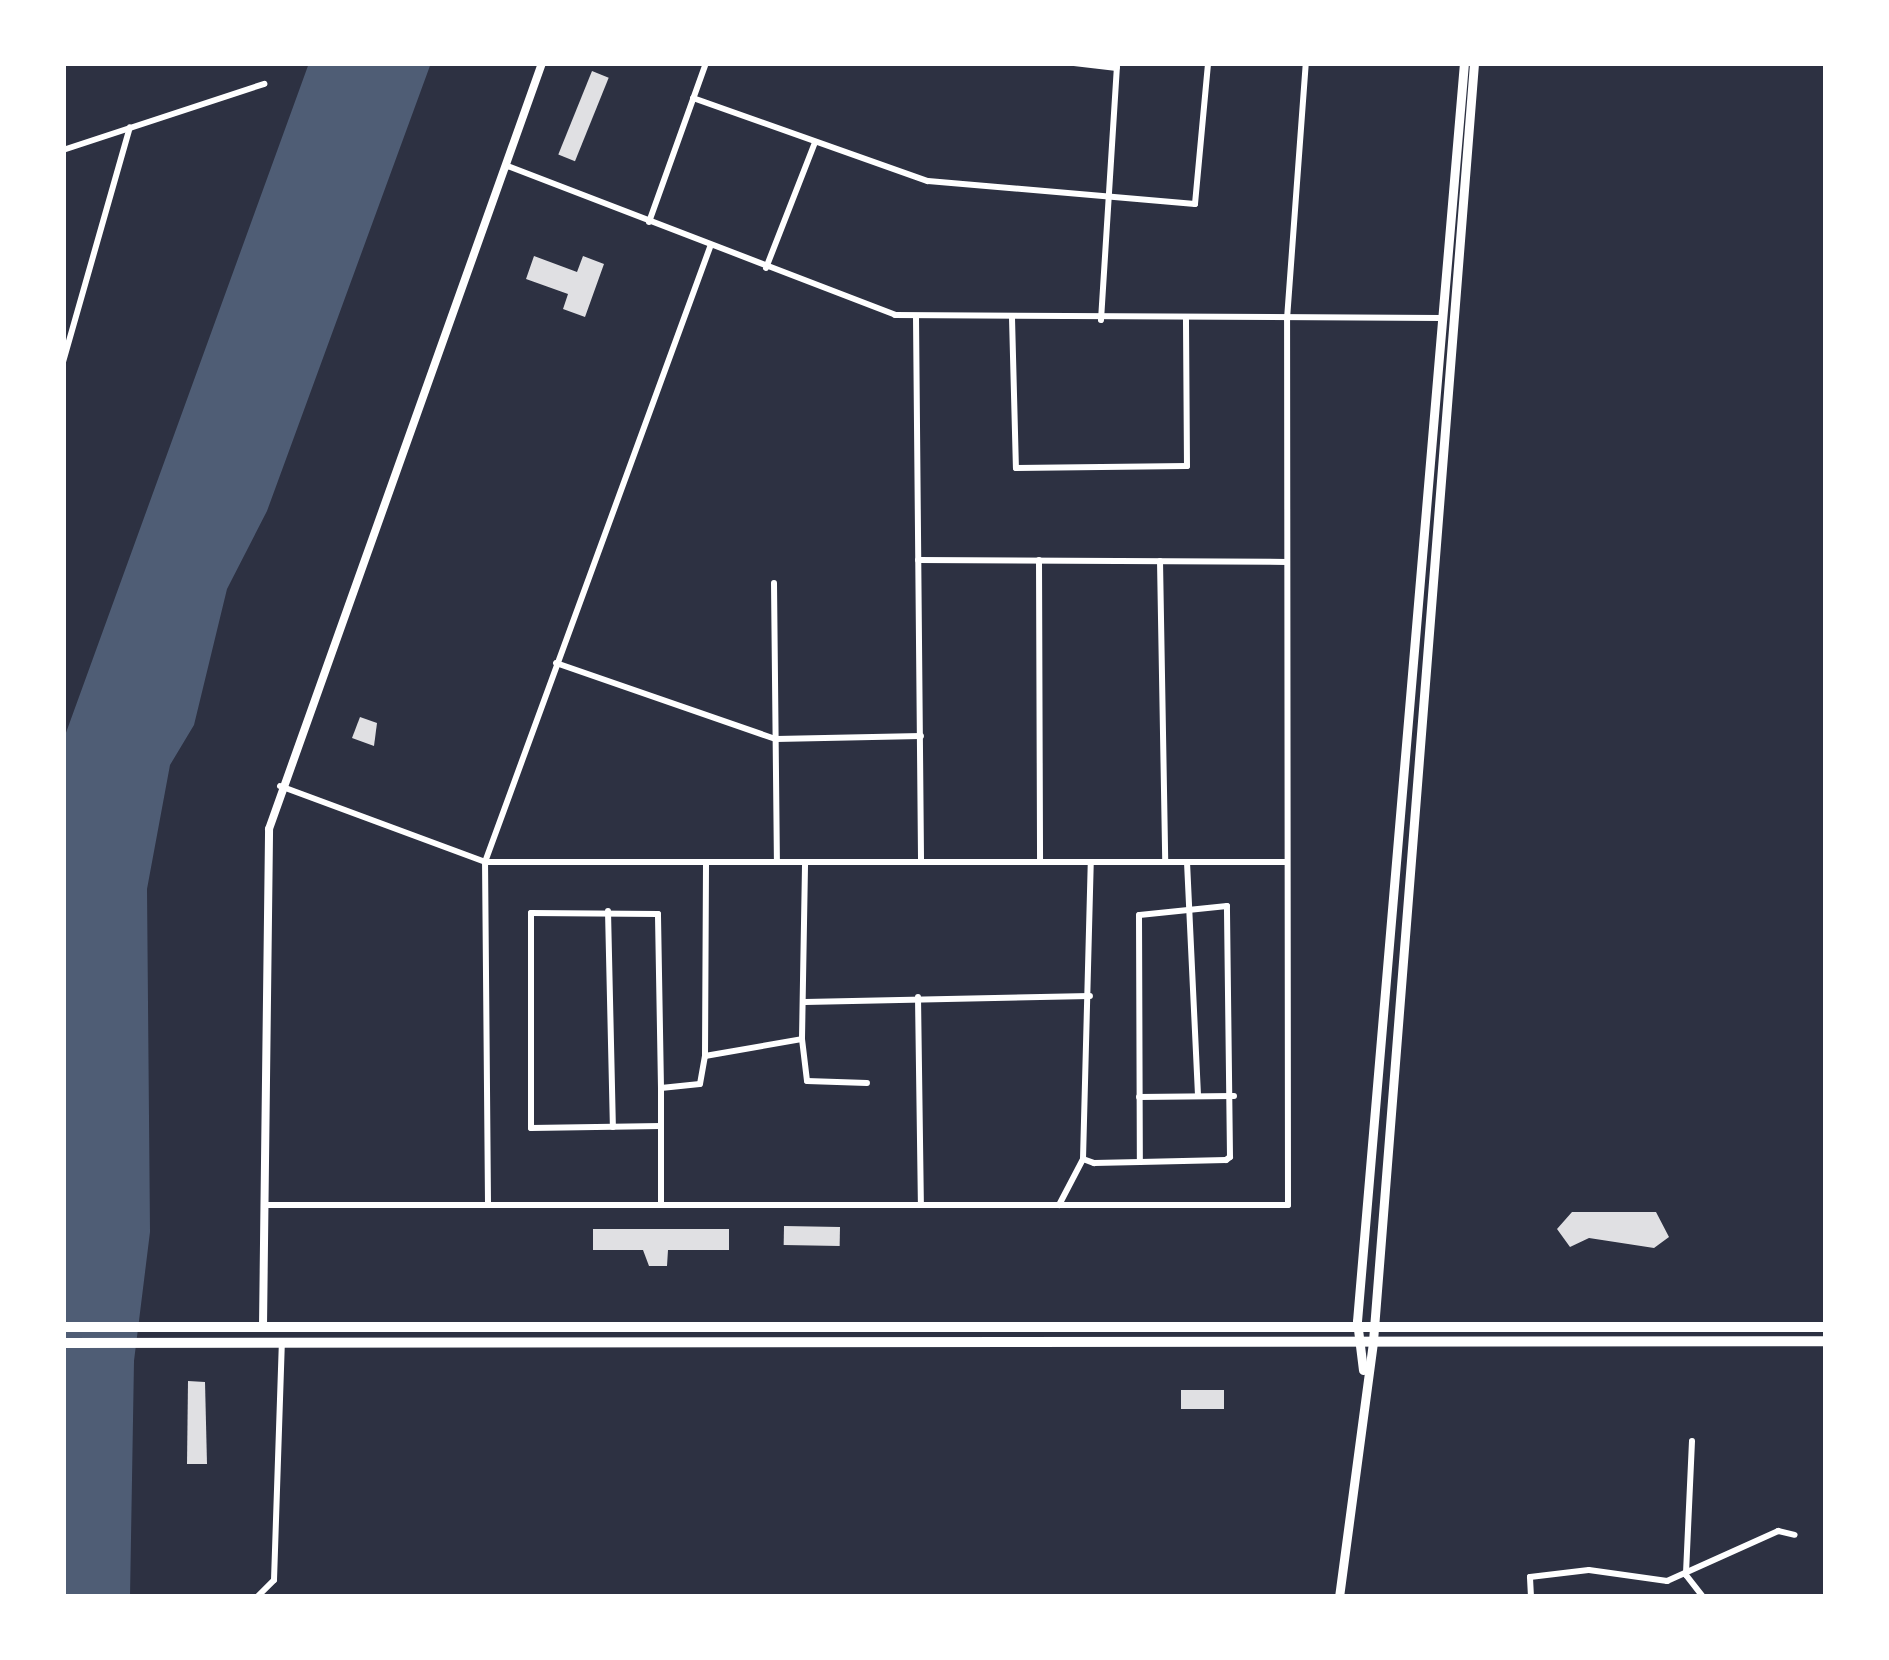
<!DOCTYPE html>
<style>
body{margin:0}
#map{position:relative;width:1889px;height:1660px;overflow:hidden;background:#2d3142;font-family:Raleway,sans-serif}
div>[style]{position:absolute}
.water>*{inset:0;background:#4f5d75}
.building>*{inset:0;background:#e0e0e3;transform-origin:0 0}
.minor>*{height:6px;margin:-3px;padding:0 3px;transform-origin:3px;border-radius:3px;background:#fff}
.tertiary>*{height:8px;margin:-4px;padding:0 4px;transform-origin:4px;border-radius:4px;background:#fff}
.secondary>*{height:9px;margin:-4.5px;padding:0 4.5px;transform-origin:4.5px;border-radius:4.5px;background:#fff}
.trunk>*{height:10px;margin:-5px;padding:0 5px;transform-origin:5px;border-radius:5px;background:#fff}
span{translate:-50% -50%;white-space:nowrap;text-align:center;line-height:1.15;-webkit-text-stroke:10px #fff;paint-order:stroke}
.frame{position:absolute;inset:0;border:66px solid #fff;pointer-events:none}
</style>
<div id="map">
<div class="water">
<i style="clip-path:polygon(309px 63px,431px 63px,267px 511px,227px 589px,194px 725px,170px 765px,147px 889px,150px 1232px,134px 1361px,130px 1597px,63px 1597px,63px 741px)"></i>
</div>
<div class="building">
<i style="left:592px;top:71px;width:18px;height:90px;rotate:22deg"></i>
<i style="clip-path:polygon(534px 256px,577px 272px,583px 256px,604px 264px,585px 317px,563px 309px,568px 294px,526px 279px)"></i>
<i style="clip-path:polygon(360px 717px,377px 723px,374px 746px,352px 738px)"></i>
<i style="clip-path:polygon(1572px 1212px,1656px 1212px,1669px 1237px,1654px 1248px,1589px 1238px,1570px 1247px,1557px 1229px)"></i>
<i style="left:784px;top:1226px;width:56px;height:19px;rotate:1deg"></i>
<i style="clip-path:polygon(593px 1229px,729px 1229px,729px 1250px,668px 1250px,667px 1266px,649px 1266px,643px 1250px,593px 1250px)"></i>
<i style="clip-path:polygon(188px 1381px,205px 1382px,207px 1464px,187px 1464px)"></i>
<i style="left:1181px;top:1390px;width:43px;height:19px"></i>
</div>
<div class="minor">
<i style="left:1074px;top:63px;width:43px;rotate:6.6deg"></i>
<i style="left:693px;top:98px;width:249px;rotate:19.5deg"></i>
<i style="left:928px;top:181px;width:268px;rotate:4.9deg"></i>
<i style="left:1195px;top:204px;width:142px;rotate:-84.7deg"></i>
<i style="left:63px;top:150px;width:212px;rotate:-18.2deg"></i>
<i style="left:505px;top:165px;width:418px;rotate:21deg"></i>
<i style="left:895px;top:315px;width:547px;rotate:0.31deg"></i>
<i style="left:649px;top:222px;width:169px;rotate:-70.3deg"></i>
<i style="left:766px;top:268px;width:135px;rotate:-68.7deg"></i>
<i style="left:916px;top:317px;width:545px;rotate:89.47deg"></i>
<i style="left:1012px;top:318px;width:150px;rotate:88.5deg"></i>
<i style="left:1016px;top:468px;width:171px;rotate:-0.7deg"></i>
<i style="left:1187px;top:466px;width:147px;rotate:-90.4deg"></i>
<i style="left:1101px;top:320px;width:257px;rotate:-86.4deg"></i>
<i style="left:63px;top:362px;width:244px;rotate:-74.1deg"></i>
<i style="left:918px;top:560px;width:369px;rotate:0.3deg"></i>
<i style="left:1039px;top:560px;width:302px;rotate:89.8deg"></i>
<i style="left:1160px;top:561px;width:301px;rotate:89deg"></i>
<i style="left:774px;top:583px;width:279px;rotate:89.4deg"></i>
<i style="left:556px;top:663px;width:233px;rotate:19.1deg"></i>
<i style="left:776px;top:739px;width:145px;rotate:-1.2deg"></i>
<i style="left:280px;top:786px;width:219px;rotate:20.3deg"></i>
<i style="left:485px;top:862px;width:801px"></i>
<i style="left:1187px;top:862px;width:234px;rotate:87.3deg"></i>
<i style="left:608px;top:911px;width:216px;rotate:88.7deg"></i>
<i style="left:918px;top:997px;width:206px;rotate:89.2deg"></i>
<i style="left:805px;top:1002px;width:285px;rotate:-1.2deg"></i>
<i style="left:802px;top:1038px;width:176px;rotate:-89deg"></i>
<i style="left:705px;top:1056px;width:194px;rotate:-89.7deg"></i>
<i style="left:661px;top:1088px;width:174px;rotate:-91deg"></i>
<i style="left:658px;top:914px;width:127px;rotate:-179.5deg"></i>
<i style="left:531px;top:913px;width:215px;rotate:90deg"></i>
<i style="left:531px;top:1128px;width:130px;rotate:-0.9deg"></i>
<i style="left:1139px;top:1097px;width:95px;rotate:-0.6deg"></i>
<i style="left:1083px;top:1159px;width:12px;rotate:20deg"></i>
<i style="left:1094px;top:1163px;width:46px;rotate:-1.2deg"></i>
<i style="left:1140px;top:1162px;width:86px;rotate:-1.3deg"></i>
<i style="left:1226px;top:1160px;width:5px;rotate:-37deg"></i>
<i style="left:1230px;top:1157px;width:251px;rotate:-90.7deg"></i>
<i style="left:1227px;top:906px;width:88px;rotate:174.2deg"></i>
<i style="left:1139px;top:915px;width:247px;rotate:89.8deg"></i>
<i style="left:661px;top:1202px;width:114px;rotate:-90deg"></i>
<i style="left:661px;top:1088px;width:39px;rotate:-6deg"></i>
<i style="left:700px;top:1084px;width:28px;rotate:-80deg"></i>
<i style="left:705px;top:1056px;width:98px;rotate:-9.9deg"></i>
<i style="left:802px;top:1039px;width:42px;rotate:83.2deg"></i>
<i style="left:807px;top:1081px;width:60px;rotate:1.9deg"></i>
<i style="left:488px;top:1203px;width:341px;rotate:-90.5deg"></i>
<i style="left:485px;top:862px;width:655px;rotate:-69.9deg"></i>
<i style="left:265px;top:1205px;width:1023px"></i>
<i style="left:1288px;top:1205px;width:886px;rotate:-90.06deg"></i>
<i style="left:1287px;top:319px;width:257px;rotate:-85.8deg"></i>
<i style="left:1059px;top:1205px;width:52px;rotate:-62.4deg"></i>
<i style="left:1083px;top:1159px;width:297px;rotate:-88.5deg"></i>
<i style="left:1692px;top:1441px;width:134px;rotate:92.6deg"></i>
<i style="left:1686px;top:1575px;width:28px;rotate:52deg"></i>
<i style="left:257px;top:1597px;width:24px;rotate:-45deg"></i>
<i style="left:274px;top:1580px;width:236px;rotate:-88.1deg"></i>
<i style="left:1531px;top:1597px;width:20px;rotate:-93deg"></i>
<i style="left:1530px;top:1577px;width:59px;rotate:-6.8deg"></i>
<i style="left:1589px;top:1570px;width:79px;rotate:8deg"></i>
<i style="left:1667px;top:1581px;width:122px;rotate:-24.2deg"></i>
<i style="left:1778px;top:1531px;width:17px;rotate:13deg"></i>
</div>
<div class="tertiary">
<i style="left:263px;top:1326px;width:497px;rotate:-89.3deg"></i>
<i style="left:269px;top:829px;width:813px;rotate:-70.38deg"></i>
</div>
<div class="secondary">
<i style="left:1363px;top:1370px;width:49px;rotate:-97deg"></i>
<i style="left:1357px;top:1321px;width:1263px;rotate:-85.14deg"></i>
<i style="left:1339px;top:1597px;width:258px;rotate:-82.4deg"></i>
<i style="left:1373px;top:1341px;width:1282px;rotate:-85.48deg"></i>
</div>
<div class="trunk">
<i style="left:63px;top:1327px;width:1763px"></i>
<i style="left:63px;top:1343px;width:1763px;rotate:-0.06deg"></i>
</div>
<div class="frame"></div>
</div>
